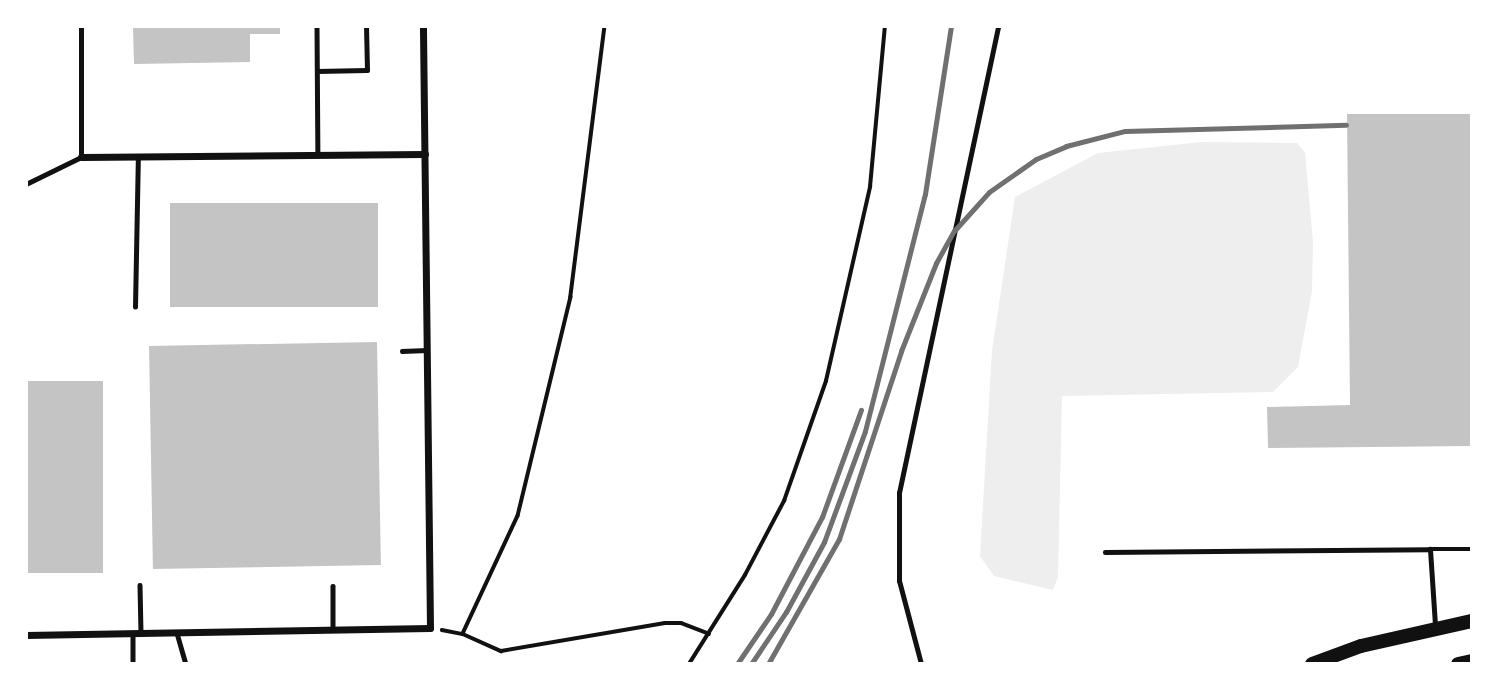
<!DOCTYPE html>
<style>
body{margin:0}
#map{position:relative;width:1498px;height:690px;overflow:hidden;background:#fff;font-family:"Work Sans",sans-serif}
div>[style]{position:absolute}
.green>*{inset:0;background:#eee}
.building>*{inset:0;background:#c4c4c4;transform-origin:0 0}
.path>*{height:3.5px;margin:-1.75px;padding:0 1.75px;transform-origin:1.75px;border-radius:1.75px;background:#111}
.service>*{height:4.5px;margin:-2.25px;padding:0 2.25px;transform-origin:2.25px;border-radius:2.25px;background:#111}
.minor>*{height:7px;margin:-3.5px;padding:0 3.5px;transform-origin:3.5px;border-radius:3.5px;background:#111}
.primary>*{height:14px;margin:-7px;padding:0 7px;transform-origin:7px;border-radius:7px;background:#111}
.rail>*{height:5px;margin:-2.5px;padding:0 2.5px;transform-origin:2.5px;border-radius:2.5px;background:#707070}
span{translate:-50% -50%;white-space:nowrap;text-align:center;line-height:1.15;-webkit-text-stroke:5px #fff;paint-order:stroke}
.frame{position:absolute;inset:0;border:28px solid #fff;pointer-events:none}
</style>
<div id="map">
<div class="green">
<i style="clip-path:polygon(1202px 142px,1297px 143px,1305px 152px,1313px 242px,1312px 291px,1298px 367px,1273px 392px,1062px 396px,1058px 577px,1053px 590px,994px 576px,980px 556px,992px 351px,1015px 197px,1098px 153px)"></i>
</div>
<div class="building">
<i style="clip-path:polygon(133px 26px,280px 26px,280px 34px,250px 34px,250px 62px,134px 64px)"></i>
<i style="clip-path:polygon(1347px 114px,1472px 114px,1472px 446px,1268px 448px,1267px 407px,1350px 405px)"></i>
<i style="left:170px;top:203px;width:208px;height:104px"></i>
<i style="left:377px;top:342px;width:223px;height:228px;rotate:89deg"></i>
<i style="left:103px;top:381px;width:192px;height:77px;rotate:90deg"></i>
</div>
<div class="path">
<i style="left:605px;top:26px;width:273px;rotate:97.2deg"></i>
<i style="left:571px;top:297px;width:225px;rotate:103.6deg"></i>
<i style="left:518px;top:516px;width:130px;rotate:115deg"></i>
<i style="left:463px;top:634px;width:42px;rotate:24.1deg"></i>
<i style="left:501px;top:651px;width:166px;rotate:-9.7deg"></i>
<i style="left:665px;top:623px;width:16px"></i>
<i style="left:681px;top:623px;width:30px;rotate:21deg"></i>
<i style="left:442px;top:630px;width:21px;rotate:11deg"></i>
<i style="left:689px;top:664px;width:105px;rotate:-57.8deg"></i>
<i style="left:745px;top:575px;width:84px;rotate:-62.2deg"></i>
<i style="left:784px;top:501px;width:127px;rotate:-70.7deg"></i>
<i style="left:826px;top:381px;width:199px;rotate:-77.2deg"></i>
<i style="left:870px;top:187px;width:162px;rotate:-84.7deg"></i>
</div>
<div class="service">
<i style="left:317px;top:26px;width:129px;rotate:89.6deg"></i>
<i style="left:317px;top:71px;width:50px;rotate:-1.1deg"></i>
<i style="left:367px;top:70px;width:44px;rotate:-91.3deg"></i>
<i style="left:26px;top:184px;width:61px;rotate:-26.1deg"></i>
<i style="left:81px;top:157px;width:131px;rotate:-90deg"></i>
<i style="left:135px;top:307px;width:150px;rotate:-88.9deg"></i>
<i style="left:402px;top:351px;width:25px;rotate:-2deg"></i>
<i style="left:1105px;top:552px;width:325px;rotate:-0.5deg"></i>
<i style="left:140px;top:585px;width:47px;rotate:88.8deg"></i>
<i style="left:333px;top:586px;width:43px;rotate:90deg"></i>
<i style="left:1435px;top:625px;width:76px;rotate:-93.8deg"></i>
<i style="left:1430px;top:549px;width:42px"></i>
<i style="left:133px;top:633px;width:31px;rotate:90deg"></i>
<i style="left:177px;top:633px;width:32px;rotate:74deg"></i>
<i style="left:921px;top:664px;width:86px;rotate:-104.8deg"></i>
<i style="left:899px;top:581px;width:88px;rotate:-90deg"></i>
<i style="left:899px;top:493px;width:477px;rotate:-78deg"></i>
</div>
<div class="minor">
<i style="left:81px;top:157px;width:344px;rotate:-0.5deg"></i>
<i style="left:26px;top:635px;width:404px;rotate:-1deg"></i>
<i style="left:430px;top:628px;width:602px;rotate:-90.67deg"></i>
</div>
<div class="primary">
<i style="left:1312px;top:664px;width:52px;rotate:-20.2deg"></i>
<i style="left:1361px;top:646px;width:114px;rotate:-12.7deg"></i>
<i style="left:1458px;top:664px;width:14px;rotate:-12deg"></i>
</div>
<div class="rail">
<i style="left:737px;top:664px;width:60px;rotate:-55.8deg"></i>
<i style="left:771px;top:614px;width:110px;rotate:-62.3deg"></i>
<i style="left:822px;top:517px;width:114px;rotate:-70deg"></i>
<i style="left:751px;top:664px;width:63px;rotate:-56.1deg"></i>
<i style="left:786px;top:612px;width:80px;rotate:-61.5deg"></i>
<i style="left:824px;top:542px;width:118px;rotate:-69.7deg"></i>
<i style="left:865px;top:431px;width:244px;rotate:-75.8deg"></i>
<i style="left:925px;top:194px;width:170px;rotate:-81.2deg"></i>
<i style="left:768px;top:664px;width:144px;rotate:-60.4deg"></i>
<i style="left:839px;top:539px;width:198px;rotate:-71.7deg"></i>
<i style="left:901px;top:351px;width:95px;rotate:-68.3deg"></i>
<i style="left:936px;top:263px;width:37px;rotate:-61deg"></i>
<i style="left:954px;top:231px;width:52px;rotate:-48.1deg"></i>
<i style="left:989px;top:192px;width:57px;rotate:-35.1deg"></i>
<i style="left:1036px;top:159px;width:33px;rotate:-23deg"></i>
<i style="left:1066px;top:146px;width:61px;rotate:-14.3deg"></i>
<i style="left:1125px;top:131px;width:221px;rotate:-1.6deg"></i>
</div>
<div class="frame"></div>
</div>
